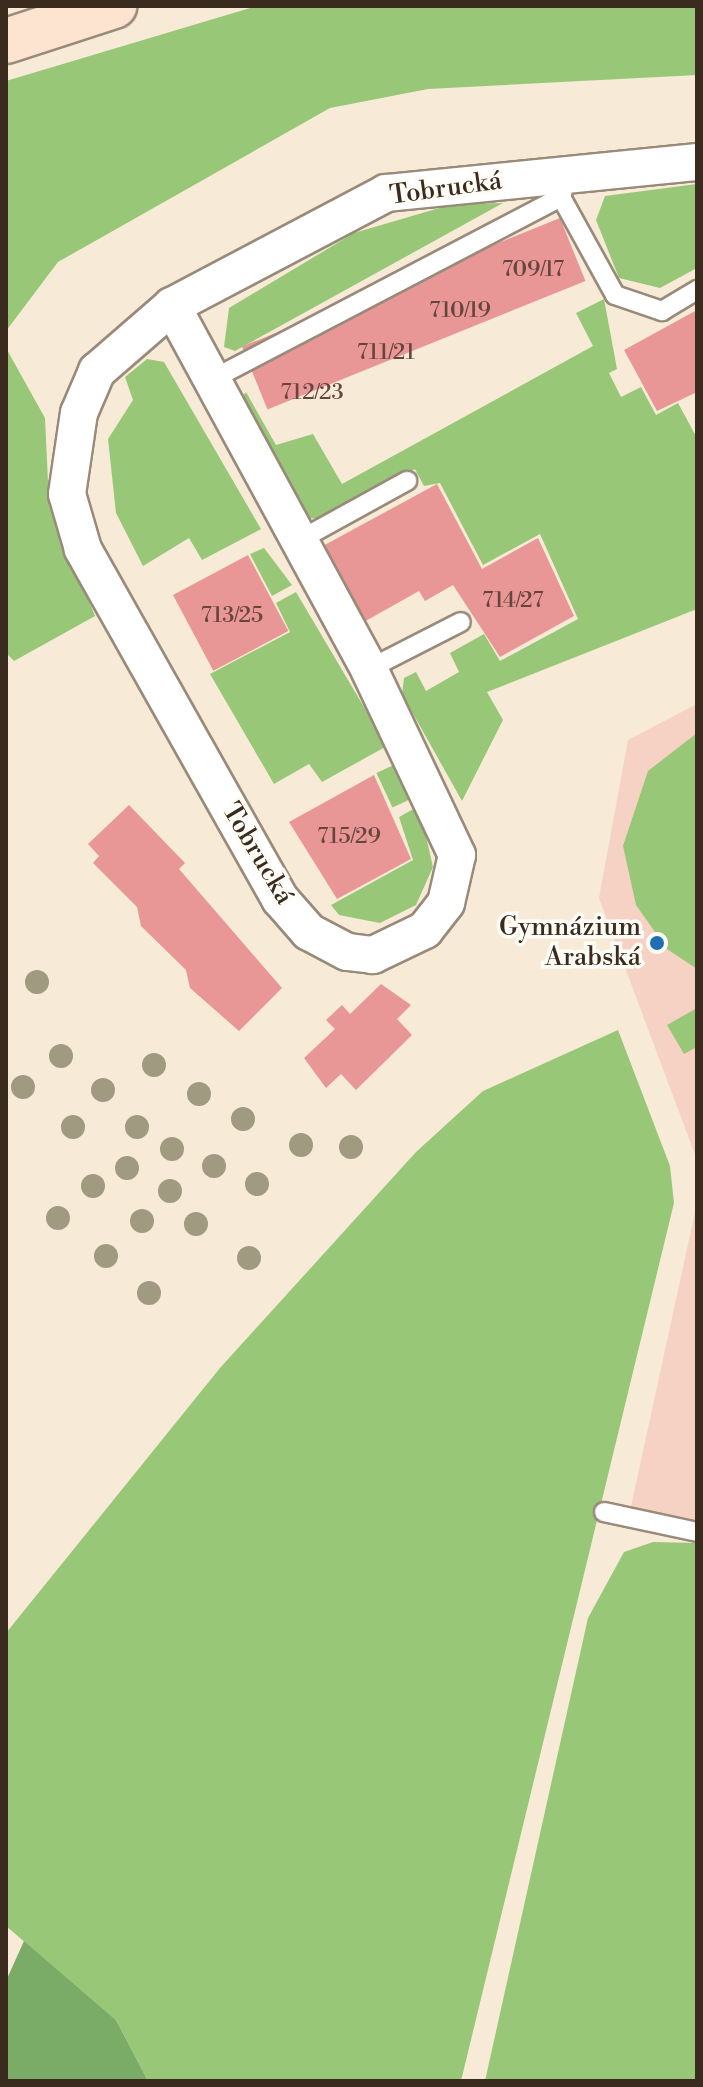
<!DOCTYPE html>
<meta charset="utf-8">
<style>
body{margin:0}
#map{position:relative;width:703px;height:2087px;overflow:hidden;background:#f7ead7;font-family:"Libre Bodoni",serif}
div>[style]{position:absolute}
.built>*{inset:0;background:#f6d2c4}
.green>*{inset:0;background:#98c877;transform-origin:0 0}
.forest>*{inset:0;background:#7aac68}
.building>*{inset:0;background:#e89796;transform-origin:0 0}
.roads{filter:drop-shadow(2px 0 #998a7a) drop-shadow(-2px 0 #998a7a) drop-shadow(0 2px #998a7a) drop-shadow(0 -2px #998a7a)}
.lane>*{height:18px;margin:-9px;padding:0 9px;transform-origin:9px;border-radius:9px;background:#fff}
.street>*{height:36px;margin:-18px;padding:0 18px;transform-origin:18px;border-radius:18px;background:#fff}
.secondary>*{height:44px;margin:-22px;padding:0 22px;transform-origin:22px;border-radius:22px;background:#fde4d0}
.trees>*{width:24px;height:24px;margin:-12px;border-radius:50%;background:#9f9a80}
.dots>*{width:22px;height:22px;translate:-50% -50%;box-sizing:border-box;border:4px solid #fdfcf7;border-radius:50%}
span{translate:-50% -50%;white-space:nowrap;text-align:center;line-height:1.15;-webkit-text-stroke:7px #fdfcf7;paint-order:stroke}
.number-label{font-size:22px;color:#66453c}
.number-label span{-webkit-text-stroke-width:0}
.street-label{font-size:26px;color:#3b2a1e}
.poi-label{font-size:26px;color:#3b2a1e}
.right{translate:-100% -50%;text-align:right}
.frame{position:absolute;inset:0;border:8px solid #3b2a1e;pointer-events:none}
</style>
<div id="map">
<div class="built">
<i style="clip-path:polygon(697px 704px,697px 1160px,599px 898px,628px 740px)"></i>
<i style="clip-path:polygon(697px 1203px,697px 1524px,630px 1511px)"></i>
</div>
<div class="green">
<i style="clip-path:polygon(257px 6px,697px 6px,697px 75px,428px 89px,330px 108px,58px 262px,6px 331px,6px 81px)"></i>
<i style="clip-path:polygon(697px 184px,697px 268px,660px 288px,619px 278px,596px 220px,605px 196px)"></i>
<i style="clip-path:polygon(503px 203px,235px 351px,224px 347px,229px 308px,354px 233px,453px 204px)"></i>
<i style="clip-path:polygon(604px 299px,617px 369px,609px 373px,621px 397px,641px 387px,656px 415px,678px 403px,697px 438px,697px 609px,487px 692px,503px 720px,462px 801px,402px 694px,404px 678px,416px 672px,426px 691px,459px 672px,450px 653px,484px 634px,500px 661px,578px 619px,540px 534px,483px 565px,440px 483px,424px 486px,415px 469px,323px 519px,309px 518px,242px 397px,246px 392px,276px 445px,313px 434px,342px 484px,593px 346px,576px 313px)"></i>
<i style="clip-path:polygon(6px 348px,45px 418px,49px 503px,95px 616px,14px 661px,6px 653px)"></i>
<i style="clip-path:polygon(147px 359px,164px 362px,261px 529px,202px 560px,189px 538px,143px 566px,116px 513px,108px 439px,133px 400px,125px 377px)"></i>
<i style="clip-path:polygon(264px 548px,292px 585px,272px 596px,250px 554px)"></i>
<i style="clip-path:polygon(296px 592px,387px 746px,322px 782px,309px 764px,274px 784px,210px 674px,290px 632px,276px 603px)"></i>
<i style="clip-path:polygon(697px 733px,697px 969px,667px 949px,636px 905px,623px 846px,648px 771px)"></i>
<i style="left:400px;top:762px;width:38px;height:26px;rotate:65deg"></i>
<i style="clip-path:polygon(419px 806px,433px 867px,416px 905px,380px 923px,339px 915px,331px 905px,413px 860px,399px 817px)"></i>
<i style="clip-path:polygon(697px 1008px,697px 1047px,684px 1054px,667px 1025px)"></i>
<i style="clip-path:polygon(618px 1030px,670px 1166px,674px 1203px,461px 2081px,148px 2081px,116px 2020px,6px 1926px,6px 1633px,220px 1368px,416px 1152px,483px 1091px)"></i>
<i style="clip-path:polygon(653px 1542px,697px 1543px,697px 2081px,485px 2081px,588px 1618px,624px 1552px)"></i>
</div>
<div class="forest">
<i style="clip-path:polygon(24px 1941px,116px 2020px,148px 2081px,6px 2081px,6px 1981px)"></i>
</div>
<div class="building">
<i style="left:560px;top:218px;width:68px;height:343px;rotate:68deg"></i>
<i style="clip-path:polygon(697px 310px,697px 392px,657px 411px,624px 350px)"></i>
<i style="clip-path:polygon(437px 484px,482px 569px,538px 538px,574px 616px,500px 657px,453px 585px,425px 601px,419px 591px,362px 623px,321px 547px)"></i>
<i style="left:248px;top:555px;width:86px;height:85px;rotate:62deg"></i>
<i style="clip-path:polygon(374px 775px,411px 859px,337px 899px,289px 822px)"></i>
<i style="clip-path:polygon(129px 805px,185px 863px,179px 869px,282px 988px,239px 1031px,190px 988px,186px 970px,141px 926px,137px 907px,93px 863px,99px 856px,88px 844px)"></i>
<i style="clip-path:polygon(381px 984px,411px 1005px,397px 1019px,412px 1035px,356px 1090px,341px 1074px,326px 1088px,304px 1058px,335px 1029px,326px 1020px,342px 1005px,350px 1014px)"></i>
</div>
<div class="roads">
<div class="lane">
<i style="left:561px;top:197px;width:112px;rotate:61.1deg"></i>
<i style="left:615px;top:295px;width:50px;rotate:18.8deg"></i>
<i style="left:662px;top:311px;width:41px;rotate:-31deg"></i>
<i style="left:211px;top:380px;width:395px;rotate:-27.6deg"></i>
<i style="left:561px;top:197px;width:25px;rotate:-74deg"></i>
<i style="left:296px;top:542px;width:127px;rotate:-28.8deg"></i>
<i style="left:369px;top:669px;width:103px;rotate:-27.1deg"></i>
<i style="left:604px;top:1512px;width:95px;rotate:12.1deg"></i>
</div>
<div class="street">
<i style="left:172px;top:306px;width:413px;rotate:61.5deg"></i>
<i style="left:369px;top:669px;width:206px;rotate:64.7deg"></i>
<i style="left:457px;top:855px;width:49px;rotate:102.9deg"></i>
<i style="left:446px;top:903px;width:34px;rotate:128deg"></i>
<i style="left:425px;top:930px;width:58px;rotate:154.3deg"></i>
<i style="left:373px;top:955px;width:26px;rotate:-173deg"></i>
<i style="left:347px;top:952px;width:43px;rotate:-152.2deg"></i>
<i style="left:309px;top:932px;width:44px;rotate:-131.3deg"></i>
<i style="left:280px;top:899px;width:402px;rotate:-119.4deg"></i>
<i style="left:83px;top:549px;width:57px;rotate:-106.2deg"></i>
<i style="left:67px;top:494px;width:82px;rotate:-81.6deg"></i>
<i style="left:79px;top:413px;width:46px;rotate:-66.8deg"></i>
<i style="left:97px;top:371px;width:99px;rotate:-40.9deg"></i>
<i style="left:172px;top:306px;width:242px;rotate:-27.8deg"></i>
<i style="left:386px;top:193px;width:313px;rotate:-5.7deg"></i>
</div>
<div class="secondary">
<i style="left:6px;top:41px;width:114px;rotate:-18deg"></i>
</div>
</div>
<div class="trees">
<i style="left:37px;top:982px"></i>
<i style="left:61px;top:1056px"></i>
<i style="left:154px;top:1065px"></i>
<i style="left:23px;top:1087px"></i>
<i style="left:103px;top:1090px"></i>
<i style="left:199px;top:1094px"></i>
<i style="left:243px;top:1119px"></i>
<i style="left:73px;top:1127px"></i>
<i style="left:137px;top:1127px"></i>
<i style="left:301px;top:1145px"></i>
<i style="left:351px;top:1147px"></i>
<i style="left:172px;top:1149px"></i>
<i style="left:214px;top:1166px"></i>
<i style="left:127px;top:1168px"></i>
<i style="left:257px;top:1184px"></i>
<i style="left:93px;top:1186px"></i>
<i style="left:170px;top:1191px"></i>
<i style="left:58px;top:1218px"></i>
<i style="left:142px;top:1221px"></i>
<i style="left:196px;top:1224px"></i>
<i style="left:106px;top:1256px"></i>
<i style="left:249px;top:1258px"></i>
<i style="left:149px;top:1293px"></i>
</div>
<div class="dots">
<i style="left:657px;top:943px;background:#1f6fb2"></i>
</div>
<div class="number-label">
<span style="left:533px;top:270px">709/17</span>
<span style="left:460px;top:311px">710/19</span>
<span style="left:386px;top:353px">711/21</span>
<span style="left:312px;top:393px">712/23</span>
<span style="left:513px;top:601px">714/27</span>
<span style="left:232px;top:616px">713/25</span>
<span style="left:349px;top:837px">715/29</span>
</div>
<div class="street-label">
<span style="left:446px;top:189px;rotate:-8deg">Tobrucká</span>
<span style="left:257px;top:854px;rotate:59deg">Tobrucká</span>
</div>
<div class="poi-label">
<span class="right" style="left:641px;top:943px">Gymnázium<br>Arabská</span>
</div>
<div class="frame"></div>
</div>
